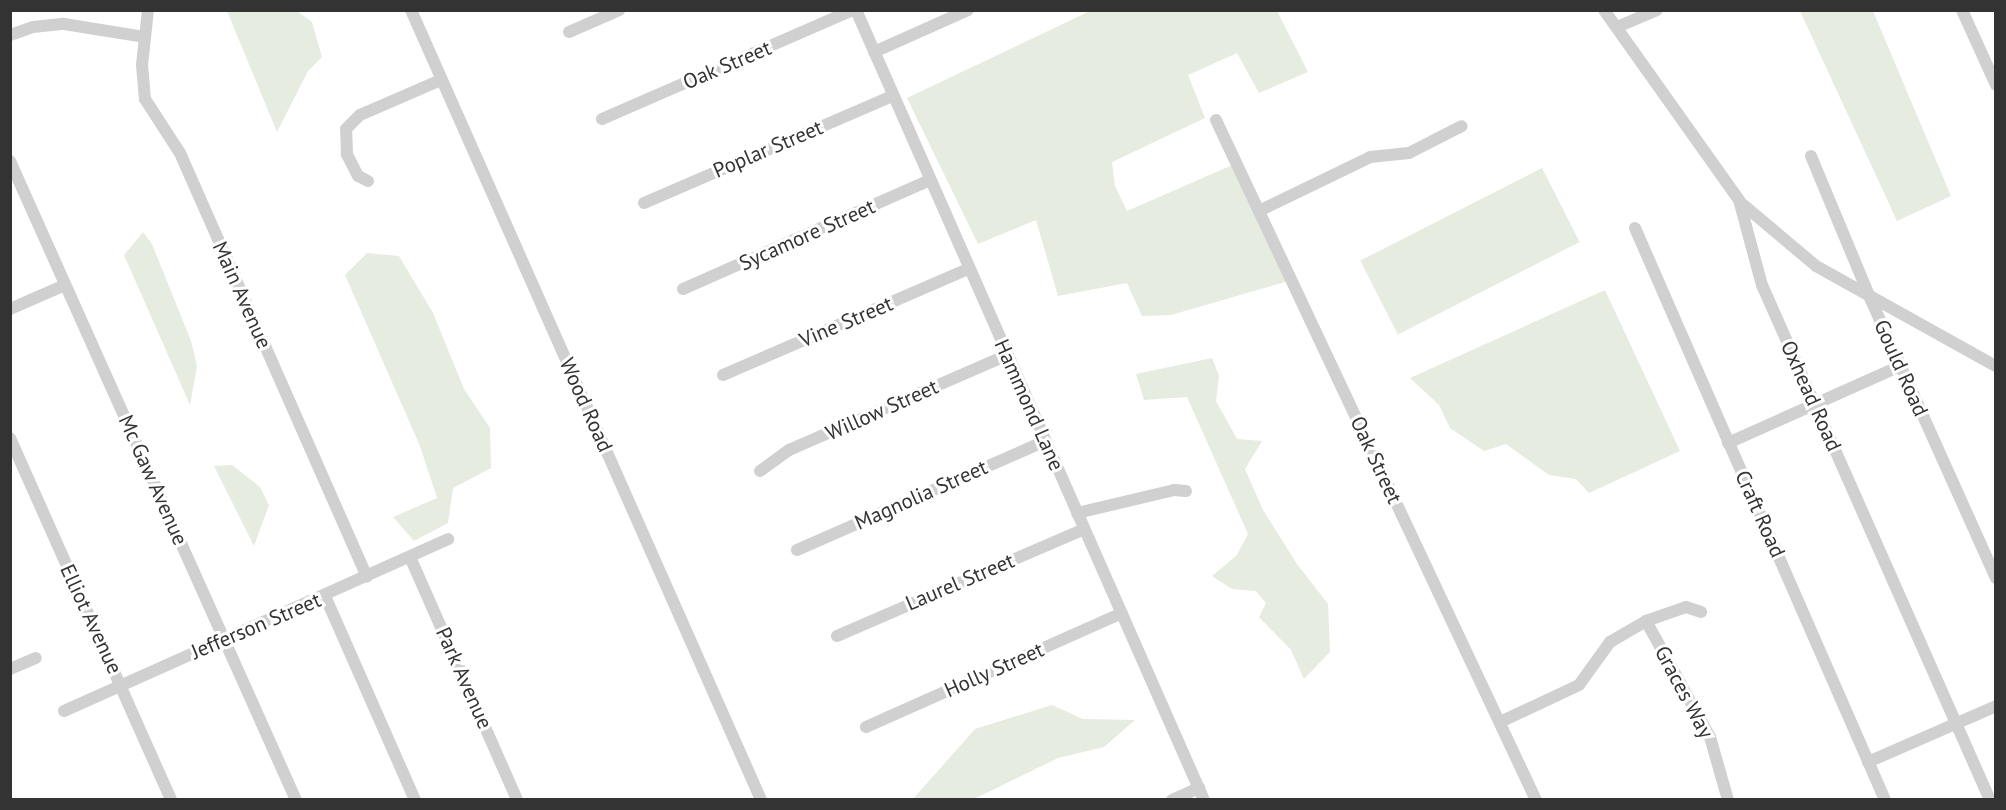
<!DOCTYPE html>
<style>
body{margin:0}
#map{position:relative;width:2006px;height:810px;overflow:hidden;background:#fff;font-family:"PT Sans",sans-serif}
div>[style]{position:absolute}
.green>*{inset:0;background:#e6ecdf;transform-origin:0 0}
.minor>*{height:12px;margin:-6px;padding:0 6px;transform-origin:6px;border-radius:6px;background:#d0d0d0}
span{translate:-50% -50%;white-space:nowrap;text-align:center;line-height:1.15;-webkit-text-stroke:6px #fff;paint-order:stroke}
.street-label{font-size:21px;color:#333}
.frame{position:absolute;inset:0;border:12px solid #333;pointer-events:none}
</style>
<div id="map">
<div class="green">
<i style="clip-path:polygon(227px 11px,297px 11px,312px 22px,322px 57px,308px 71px,277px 132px)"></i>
<i style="clip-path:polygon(1090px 11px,1277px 11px,1308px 72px,1259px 93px,1237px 53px,1188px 75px,1205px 118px,1112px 162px,1115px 186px,1127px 211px,1237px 163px,1292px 280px,1171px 315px,1142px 316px,1127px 283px,1058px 296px,1036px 220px,978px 244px,907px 98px)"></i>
<i style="clip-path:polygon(1800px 11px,1873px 11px,1951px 196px,1897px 221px)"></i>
<i style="left:1542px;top:168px;width:83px;height:204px;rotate:63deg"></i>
<i style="clip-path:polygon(143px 232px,152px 244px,191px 341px,197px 366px,190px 405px,124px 255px)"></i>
<i style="clip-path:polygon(367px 253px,399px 256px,433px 313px,464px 389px,490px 428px,491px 468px,453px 488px,448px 523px,414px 541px,393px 517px,437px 498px,420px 446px,345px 275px)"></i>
<i style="clip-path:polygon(1605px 290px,1680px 451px,1589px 493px,1576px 479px,1549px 475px,1506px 444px,1484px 451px,1450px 428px,1439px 405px,1410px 378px)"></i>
<i style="clip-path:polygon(1212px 358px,1219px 376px,1216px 401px,1237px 439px,1262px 441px,1245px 469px,1263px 510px,1297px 564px,1328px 604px,1330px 652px,1304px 679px,1291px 650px,1259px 617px,1266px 603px,1256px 591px,1232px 589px,1212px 576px,1237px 555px,1248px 534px,1187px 397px,1144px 400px,1136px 374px)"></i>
<i style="clip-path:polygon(232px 465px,260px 487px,269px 505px,254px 546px,214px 466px)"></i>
<i style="clip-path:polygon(1052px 705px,1083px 719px,1135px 720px,1104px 747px,1058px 758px,974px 799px,913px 799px,975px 729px)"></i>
</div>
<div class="minor">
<i style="left:148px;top:10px;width:55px;rotate:96.2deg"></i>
<i style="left:142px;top:65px;width:34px;rotate:85deg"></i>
<i style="left:145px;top:99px;width:64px;rotate:57.1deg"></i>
<i style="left:180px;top:153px;width:463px;rotate:66.2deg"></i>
<i style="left:411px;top:10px;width:864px;rotate:66.1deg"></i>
<i style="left:856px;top:10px;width:863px;rotate:66.23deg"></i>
<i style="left:1604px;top:10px;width:233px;rotate:54.6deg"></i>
<i style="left:1739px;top:200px;width:88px;rotate:74.9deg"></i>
<i style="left:1762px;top:285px;width:563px;rotate:66.12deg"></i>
<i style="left:1962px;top:10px;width:82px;rotate:65.6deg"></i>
<i style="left:1617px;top:27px;width:43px;rotate:-23deg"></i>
<i style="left:569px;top:32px;width:55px;rotate:-23.7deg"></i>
<i style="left:10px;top:35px;width:24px;rotate:-19deg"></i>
<i style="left:33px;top:27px;width:31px;rotate:-6deg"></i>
<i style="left:64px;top:24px;width:81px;rotate:9.2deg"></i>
<i style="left:874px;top:52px;width:103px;rotate:-24.1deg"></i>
<i style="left:602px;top:119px;width:274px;rotate:-23.5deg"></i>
<i style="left:1216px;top:120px;width:752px;rotate:64.8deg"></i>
<i style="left:1811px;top:156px;width:156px;rotate:67.4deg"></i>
<i style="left:1871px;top:300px;width:305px;rotate:65.8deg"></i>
<i style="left:10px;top:161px;width:700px;rotate:65.89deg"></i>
<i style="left:368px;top:181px;width:11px;rotate:-153deg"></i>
<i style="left:358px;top:176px;width:25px;rotate:-117deg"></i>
<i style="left:347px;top:154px;width:25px;rotate:-92deg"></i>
<i style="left:346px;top:129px;width:20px;rotate:-45deg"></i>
<i style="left:360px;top:115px;width:88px;rotate:-23.4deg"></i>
<i style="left:1740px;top:202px;width:99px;rotate:40.1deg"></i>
<i style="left:1816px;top:266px;width:206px;rotate:29.1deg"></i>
<i style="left:644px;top:203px;width:271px;rotate:-23.3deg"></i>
<i style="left:1259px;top:211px;width:123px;rotate:-25.9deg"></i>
<i style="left:1370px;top:157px;width:39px;rotate:-6deg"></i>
<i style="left:1409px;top:153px;width:59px;rotate:-27deg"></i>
<i style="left:1635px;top:228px;width:624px;rotate:66.39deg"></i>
<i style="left:683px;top:289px;width:270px;rotate:-23.8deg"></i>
<i style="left:10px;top:309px;width:60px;rotate:-23.6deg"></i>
<i style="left:723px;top:375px;width:267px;rotate:-23.4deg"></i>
<i style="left:10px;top:438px;width:396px;rotate:66deg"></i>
<i style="left:1728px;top:443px;width:188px;rotate:-24.1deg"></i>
<i style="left:760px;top:471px;width:36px;rotate:-36deg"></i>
<i style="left:789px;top:450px;width:238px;rotate:-23.5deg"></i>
<i style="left:1077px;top:513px;width:100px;rotate:-13.3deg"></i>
<i style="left:1174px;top:490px;width:12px;rotate:5deg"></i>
<i style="left:797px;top:550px;width:271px;rotate:-23.7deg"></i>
<i style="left:410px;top:557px;width:266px;rotate:66.2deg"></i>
<i style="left:325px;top:596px;width:223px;rotate:66.2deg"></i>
<i style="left:1646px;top:621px;width:132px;rotate:61.1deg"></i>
<i style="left:1710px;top:737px;width:66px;rotate:74.1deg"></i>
<i style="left:837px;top:636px;width:269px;rotate:-23.4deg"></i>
<i style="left:10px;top:669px;width:28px;rotate:-23deg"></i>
<i style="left:64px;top:711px;width:421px;rotate:-24.1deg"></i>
<i style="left:1500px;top:722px;width:87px;rotate:-25.1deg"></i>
<i style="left:1579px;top:685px;width:53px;rotate:-54.2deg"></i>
<i style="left:1610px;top:642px;width:42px;rotate:-30.3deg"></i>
<i style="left:1646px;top:621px;width:42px;rotate:-19.3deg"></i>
<i style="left:1686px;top:607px;width:16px;rotate:18deg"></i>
<i style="left:866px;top:727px;width:280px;rotate:-24deg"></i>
<i style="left:1868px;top:762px;width:140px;rotate:-23.6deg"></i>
<i style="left:1172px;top:800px;width:30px;rotate:-24deg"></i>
</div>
<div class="street-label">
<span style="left:727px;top:65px;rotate:-23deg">Oak Street</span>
<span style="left:768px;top:149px;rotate:-23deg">Poplar Street</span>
<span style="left:807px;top:235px;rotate:-24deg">Sycamore Street</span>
<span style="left:242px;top:295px;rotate:66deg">Main Avenue</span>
<span style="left:846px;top:322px;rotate:-23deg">Vine Street</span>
<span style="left:1901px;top:368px;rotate:66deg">Gould Road</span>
<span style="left:1811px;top:396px;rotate:66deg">Oxhead Road</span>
<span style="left:586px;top:405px;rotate:66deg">Wood Road</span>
<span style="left:1029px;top:405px;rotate:66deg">Hammond Lane</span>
<span style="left:882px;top:410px;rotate:-24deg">Willow Street</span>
<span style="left:1376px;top:460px;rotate:65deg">Oak Street</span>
<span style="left:153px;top:480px;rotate:66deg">Mc Gaw Avenue</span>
<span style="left:921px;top:495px;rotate:-24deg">Magnolia Street</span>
<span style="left:1760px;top:514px;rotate:66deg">Craft Road</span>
<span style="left:960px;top:582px;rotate:-23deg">Laurel Street</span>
<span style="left:91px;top:619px;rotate:65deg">Elliot Avenue</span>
<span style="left:256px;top:626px;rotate:-23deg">Jefferson Street</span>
<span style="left:994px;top:670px;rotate:-24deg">Holly Street</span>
<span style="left:464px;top:678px;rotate:66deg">Park Avenue</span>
<span style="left:1684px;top:692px;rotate:62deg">Graces Way</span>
</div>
<div class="frame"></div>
</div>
